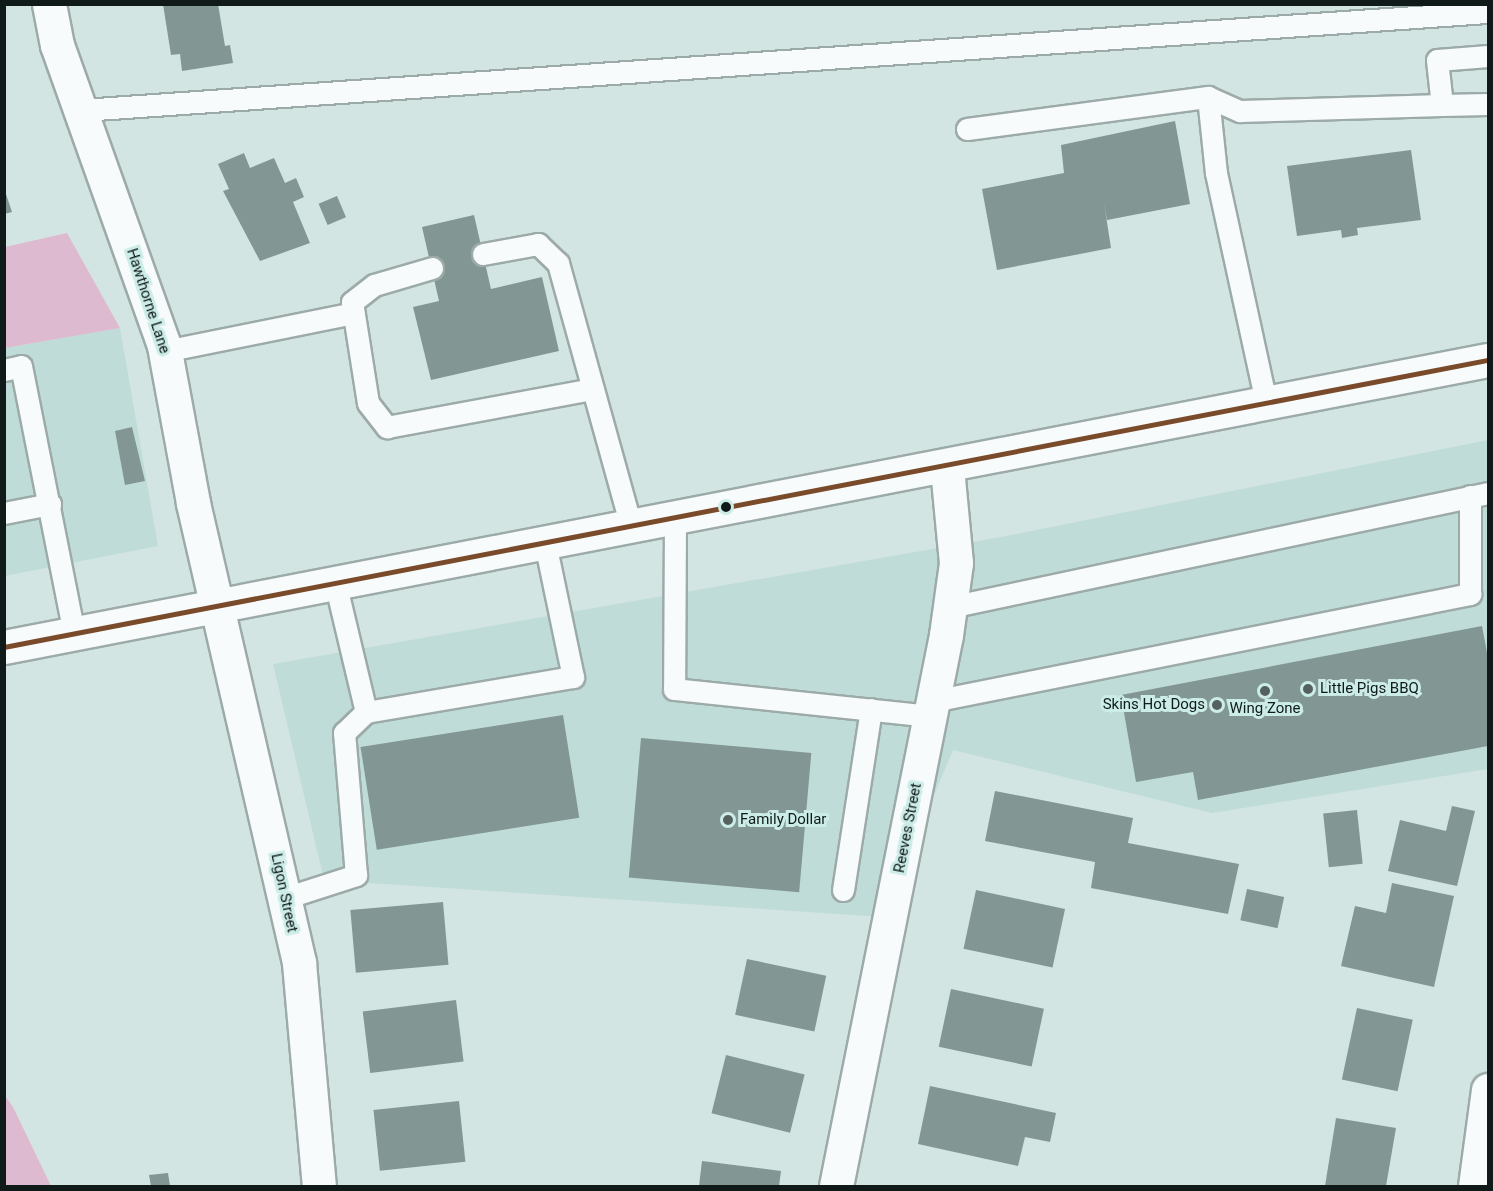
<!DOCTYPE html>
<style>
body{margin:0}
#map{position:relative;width:1493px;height:1191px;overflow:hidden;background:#d3e5e2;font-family:Roboto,sans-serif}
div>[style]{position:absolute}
.built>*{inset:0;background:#bfdcd9}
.forest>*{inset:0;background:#ddbacf}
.building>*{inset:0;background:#829693;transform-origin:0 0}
.roads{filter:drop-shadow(2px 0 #9caaa8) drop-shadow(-2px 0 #9caaa8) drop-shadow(0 2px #9caaa8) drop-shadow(0 -2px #9caaa8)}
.lane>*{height:21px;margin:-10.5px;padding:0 10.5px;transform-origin:10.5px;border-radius:10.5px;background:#f8fbfb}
.street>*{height:33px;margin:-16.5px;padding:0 16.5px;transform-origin:16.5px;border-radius:16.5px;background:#f8fbfb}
.primary>*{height:33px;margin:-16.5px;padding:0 16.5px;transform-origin:16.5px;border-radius:16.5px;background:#f8fbfb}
.bus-1>*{height:4.5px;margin:-2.25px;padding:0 2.25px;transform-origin:2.25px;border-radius:2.25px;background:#7a4b2a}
.dots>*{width:16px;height:16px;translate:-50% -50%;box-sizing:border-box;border:3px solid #ccece8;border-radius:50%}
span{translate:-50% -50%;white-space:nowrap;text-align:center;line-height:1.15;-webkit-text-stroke:6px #ccece8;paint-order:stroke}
.street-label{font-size:15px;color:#0f1a19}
.poi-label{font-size:15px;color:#0f1a19}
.left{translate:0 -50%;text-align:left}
.right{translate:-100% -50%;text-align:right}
.frame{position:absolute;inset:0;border:6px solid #0f1a19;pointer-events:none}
</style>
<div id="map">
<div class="built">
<i style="clip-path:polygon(120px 328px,158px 546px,5px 576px,5px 348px)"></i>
<i style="clip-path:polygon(1488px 440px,1488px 769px,1212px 813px,953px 750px,883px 917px,324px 880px,273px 664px,1001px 537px)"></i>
</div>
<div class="forest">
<i style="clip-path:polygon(67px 233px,120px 328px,5px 348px,5px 247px)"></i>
<i style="clip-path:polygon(4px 1094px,13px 1107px,51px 1186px,5px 1186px)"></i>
</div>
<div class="building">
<i style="clip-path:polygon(163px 4px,218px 4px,225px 46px,230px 45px,233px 63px,182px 71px,180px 54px,171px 55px)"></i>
<i style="clip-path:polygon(1175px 121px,1190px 204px,1107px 220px,1104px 203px,1111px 248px,997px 270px,982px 189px,1064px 173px,1061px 145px)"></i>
<i style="clip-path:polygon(1411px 150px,1421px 220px,1357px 228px,1358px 235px,1342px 238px,1341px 230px,1297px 236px,1287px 166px)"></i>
<i style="clip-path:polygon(244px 153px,250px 168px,274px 158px,285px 183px,296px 178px,304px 197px,293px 202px,310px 243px,260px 261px,223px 191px,229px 189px,218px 164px)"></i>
<i style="clip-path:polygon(4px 188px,12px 212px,4px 214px)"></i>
<i style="left:337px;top:196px;width:23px;height:20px;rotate:67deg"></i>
<i style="clip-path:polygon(474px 215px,491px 289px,542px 277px,559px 351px,431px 380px,413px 307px,439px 301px,422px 227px)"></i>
<i style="clip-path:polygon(132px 427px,145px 481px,125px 485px,115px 431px)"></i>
<i style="clip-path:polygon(1482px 626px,1488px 658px,1488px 746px,1198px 800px,1193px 772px,1136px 782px,1121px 695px)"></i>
<i style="left:563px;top:715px;width:104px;height:205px;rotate:81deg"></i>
<i style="left:641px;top:738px;width:171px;height:140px;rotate:5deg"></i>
<i style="clip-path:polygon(995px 791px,1133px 818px,1128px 843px,1239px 864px,1228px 914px,1091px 888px,1095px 862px,985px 841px)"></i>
<i style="clip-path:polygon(1452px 806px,1475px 811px,1457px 886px,1388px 871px,1400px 820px,1446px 831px)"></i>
<i style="left:1357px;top:810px;width:54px;height:34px;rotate:84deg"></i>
<i style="clip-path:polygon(1392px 883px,1454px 896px,1434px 987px,1341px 966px,1355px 906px,1386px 913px)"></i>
<i style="left:1247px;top:889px;width:38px;height:32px;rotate:12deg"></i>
<i style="left:976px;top:890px;width:91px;height:60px;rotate:12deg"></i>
<i style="left:443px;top:902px;width:63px;height:93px;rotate:85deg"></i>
<i style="left:747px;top:959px;width:81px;height:57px;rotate:12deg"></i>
<i style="left:951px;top:989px;width:95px;height:59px;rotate:12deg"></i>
<i style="left:456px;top:1000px;width:62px;height:94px;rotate:83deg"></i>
<i style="left:1357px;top:1008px;width:57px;height:73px;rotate:12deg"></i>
<i style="left:726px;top:1055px;width:81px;height:60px;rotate:14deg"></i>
<i style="clip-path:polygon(930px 1086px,1056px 1113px,1050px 1142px,1025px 1137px,1018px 1166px,918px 1144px)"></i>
<i style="left:459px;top:1101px;width:61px;height:86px;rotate:84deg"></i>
<i style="clip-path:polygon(1336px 1118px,1396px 1128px,1386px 1186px,1325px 1186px)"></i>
<i style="clip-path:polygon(702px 1161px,781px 1171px,779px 1186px,699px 1186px)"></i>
<i style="clip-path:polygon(168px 1173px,170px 1186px,151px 1186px,149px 1175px)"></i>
</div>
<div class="roads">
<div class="lane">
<i style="left:1488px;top:56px;width:51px;rotate:175.5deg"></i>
<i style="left:1437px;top:60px;width:45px;rotate:83.7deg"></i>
<i style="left:1442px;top:105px;width:46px;rotate:-1.2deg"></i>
<i style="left:1208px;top:97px;width:76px;rotate:84deg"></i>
<i style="left:1216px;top:173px;width:234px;rotate:77.7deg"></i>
<i style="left:82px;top:110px;width:1409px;rotate:-3.99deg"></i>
<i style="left:967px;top:129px;width:243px;rotate:-7.6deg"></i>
<i style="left:1208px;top:97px;width:35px;rotate:24deg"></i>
<i style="left:1240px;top:111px;width:202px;rotate:-1.7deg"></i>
<i style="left:483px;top:254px;width:56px;rotate:-10.3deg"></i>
<i style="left:538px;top:244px;width:28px;rotate:44deg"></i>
<i style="left:558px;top:263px;width:274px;rotate:74.5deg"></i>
<i style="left:432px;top:268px;width:60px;rotate:163.7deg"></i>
<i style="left:374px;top:285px;width:28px;rotate:142deg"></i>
<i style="left:352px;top:302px;width:102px;rotate:81deg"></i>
<i style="left:368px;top:403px;width:31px;rotate:52deg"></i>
<i style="left:387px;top:427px;width:209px;rotate:-10.5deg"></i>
<i style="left:165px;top:351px;width:192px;rotate:-11.4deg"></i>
<i style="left:4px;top:370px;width:17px;rotate:-13deg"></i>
<i style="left:21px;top:366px;width:272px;rotate:78.8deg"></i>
<i style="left:4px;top:513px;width:47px;rotate:-11.1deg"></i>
<i style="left:675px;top:519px;width:170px;rotate:90.3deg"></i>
<i style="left:674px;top:689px;width:257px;rotate:6deg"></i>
<i style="left:335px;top:582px;width:134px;rotate:76.6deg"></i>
<i style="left:366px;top:712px;width:210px;rotate:-9.6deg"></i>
<i style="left:573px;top:677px;width:137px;rotate:-101.8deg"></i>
<i style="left:950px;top:607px;width:550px;rotate:-11.96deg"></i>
<i style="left:933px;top:701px;width:548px;rotate:-11.27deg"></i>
<i style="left:1470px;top:594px;width:98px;rotate:-90deg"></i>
<i style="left:843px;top:890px;width:183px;rotate:-81.2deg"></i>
<i style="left:285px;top:898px;width:75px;rotate:-17.9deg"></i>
<i style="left:356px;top:875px;width:143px;rotate:-94.8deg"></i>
<i style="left:344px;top:733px;width:30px;rotate:-44deg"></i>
</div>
<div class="street">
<i style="left:49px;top:4px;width:42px;rotate:79deg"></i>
<i style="left:57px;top:45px;width:319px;rotate:70.4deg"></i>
<i style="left:164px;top:346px;width:160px;rotate:79.5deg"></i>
<i style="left:193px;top:503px;width:472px;rotate:77deg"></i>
<i style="left:299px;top:963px;width:224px;rotate:84.9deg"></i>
<i style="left:836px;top:1186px;width:562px;rotate:-78.71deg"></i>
<i style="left:946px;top:635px;width:73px;rotate:-82.1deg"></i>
<i style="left:956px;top:563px;width:96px;rotate:-95.4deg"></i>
<i style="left:1475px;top:1186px;width:97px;rotate:-82.3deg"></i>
</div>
<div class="primary">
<i style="left:4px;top:647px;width:1511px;rotate:-10.95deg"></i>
</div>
</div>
<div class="bus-1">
<i style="left:4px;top:647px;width:1511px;rotate:-10.95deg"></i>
</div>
<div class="dots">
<i style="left:726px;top:507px;background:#0f1a19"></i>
<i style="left:1308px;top:689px;background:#54615f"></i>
<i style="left:1265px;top:691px;background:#54615f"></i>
<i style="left:1217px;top:705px;background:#54615f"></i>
<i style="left:728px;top:820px;background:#54615f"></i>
</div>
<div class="street-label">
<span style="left:148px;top:301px;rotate:72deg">Hawthorne Lane</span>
<span style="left:908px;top:828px;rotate:-79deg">Reeves Street</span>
<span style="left:284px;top:893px;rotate:78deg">Ligon Street</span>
</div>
<div class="poi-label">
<span class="left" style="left:1320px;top:689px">Little Pigs BBQ</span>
<span class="right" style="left:1205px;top:705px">Skins Hot Dogs</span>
<span style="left:1265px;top:709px">Wing Zone</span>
<span class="left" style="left:740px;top:820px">Family Dollar</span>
</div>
<div class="frame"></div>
</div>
